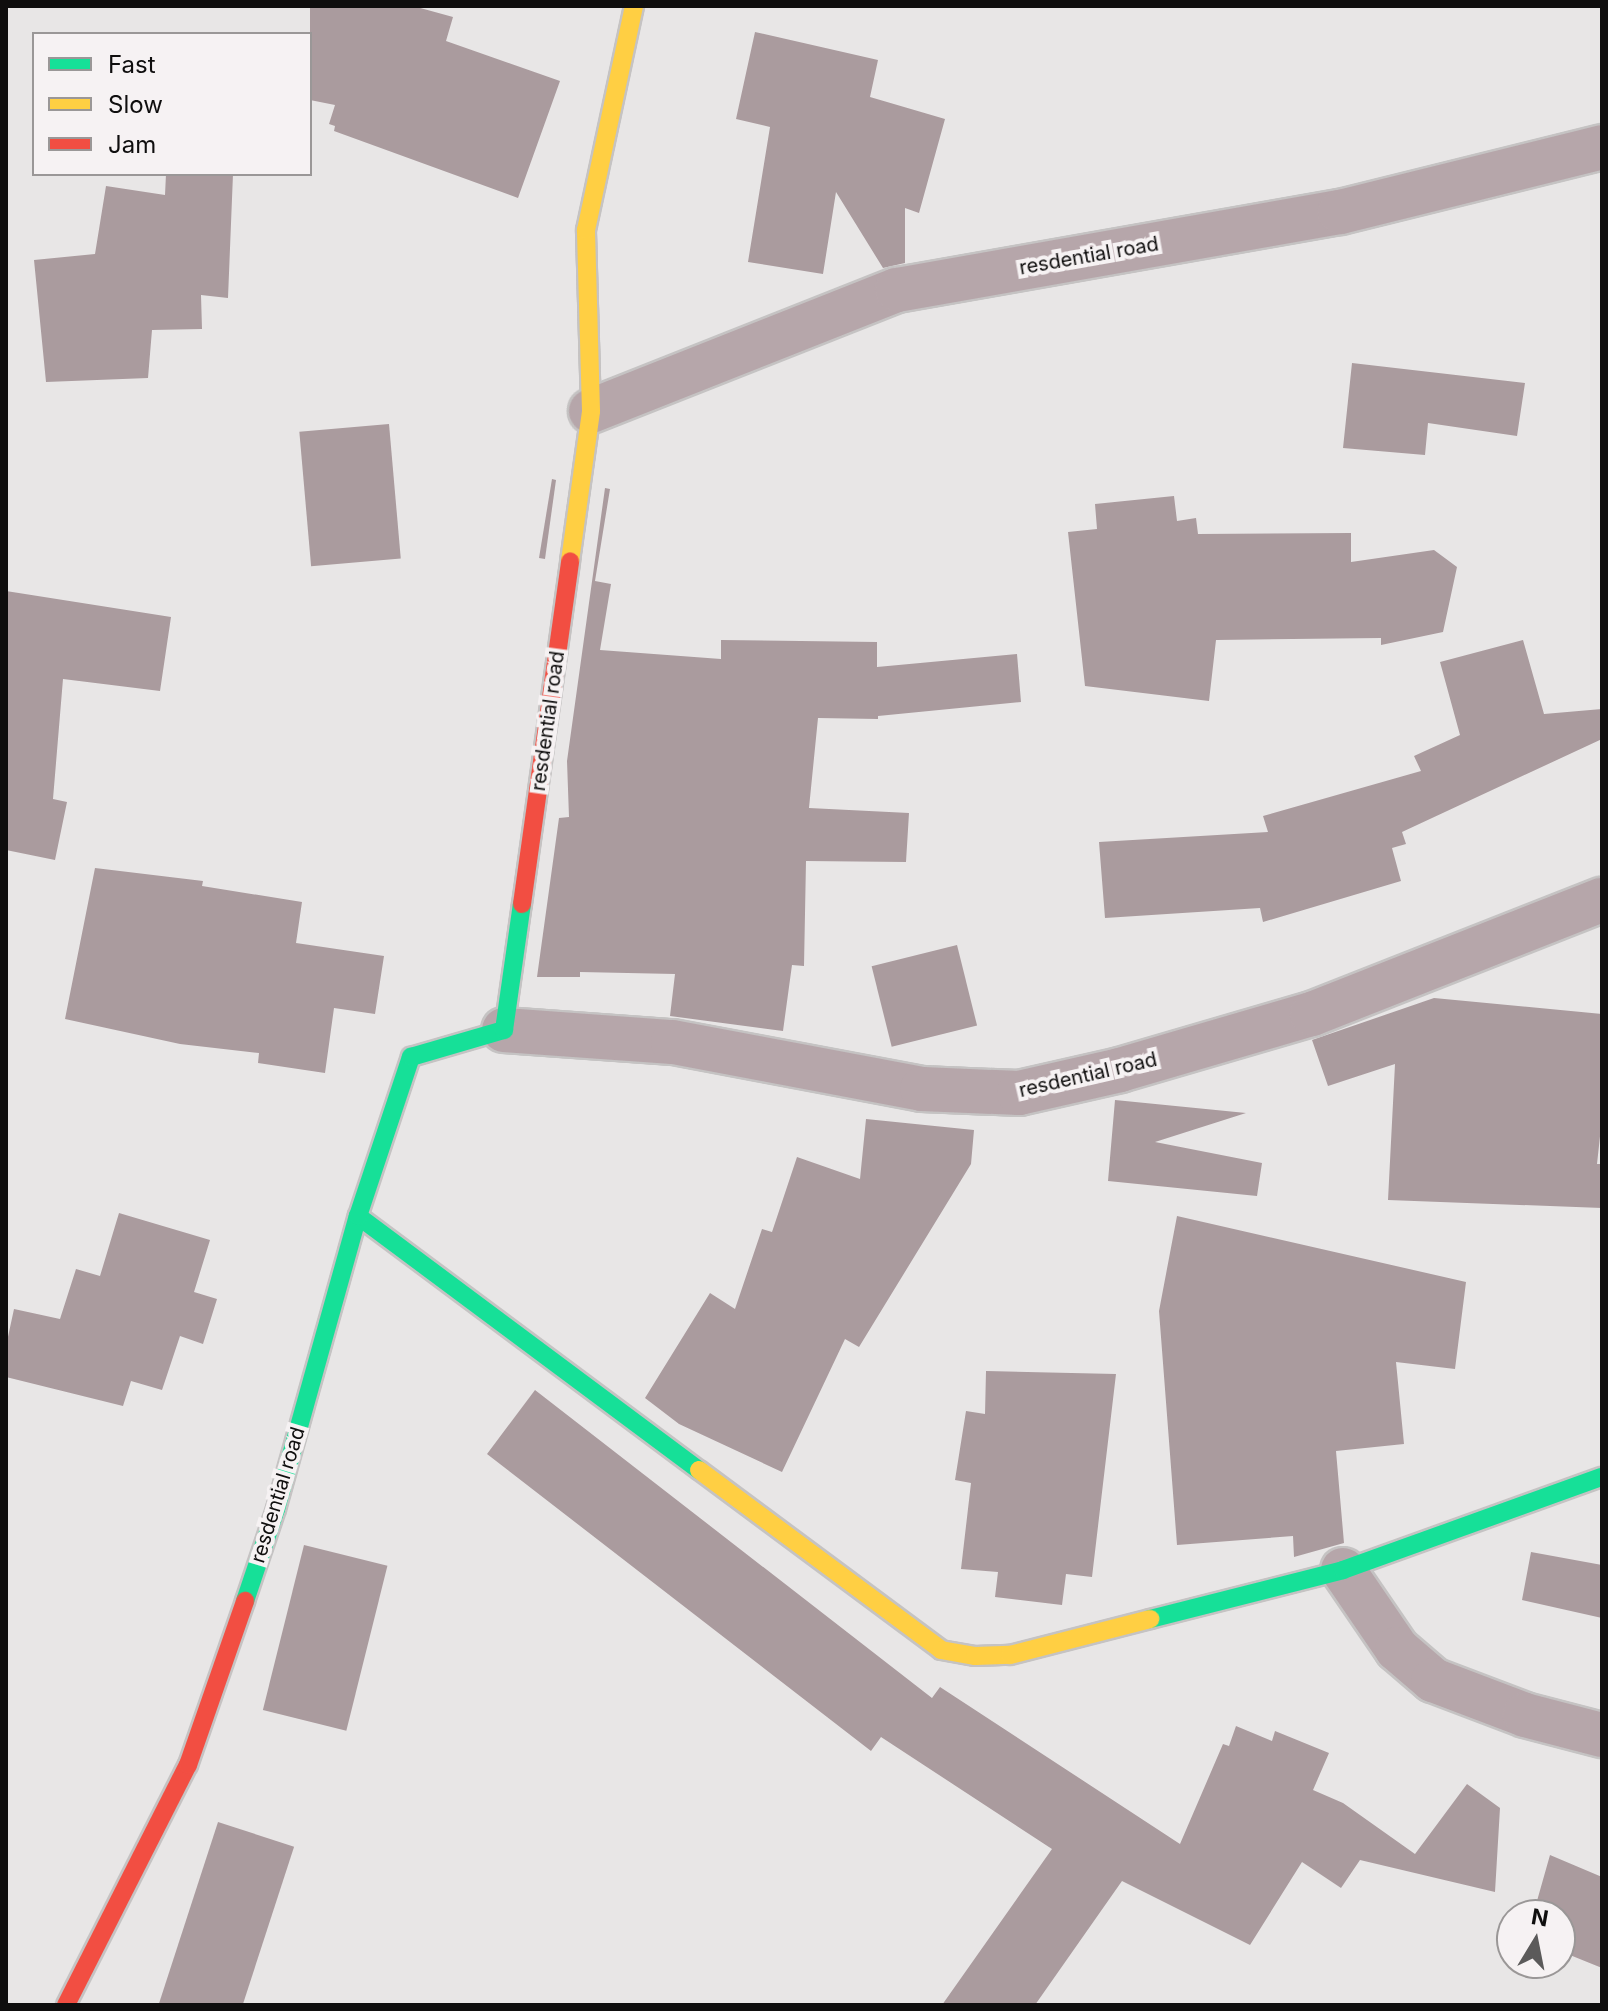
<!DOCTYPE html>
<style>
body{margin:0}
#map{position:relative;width:1608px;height:2011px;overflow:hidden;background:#e8e6e6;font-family:Inter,sans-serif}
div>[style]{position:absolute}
.building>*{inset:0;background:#aa9b9e;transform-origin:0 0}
.roads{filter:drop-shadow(2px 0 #c5c3c3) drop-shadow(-2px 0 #c5c3c3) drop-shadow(0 2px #c5c3c3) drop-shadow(0 -2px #c5c3c3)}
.street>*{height:44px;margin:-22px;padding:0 22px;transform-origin:22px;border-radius:22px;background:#b6a6aa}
.fast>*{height:18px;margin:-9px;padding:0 9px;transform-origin:9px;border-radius:9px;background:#16e098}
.slow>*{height:18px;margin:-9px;padding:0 9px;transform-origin:9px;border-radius:9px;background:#ffcf43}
.jam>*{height:18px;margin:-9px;padding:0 9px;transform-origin:9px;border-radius:9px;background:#f24e42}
span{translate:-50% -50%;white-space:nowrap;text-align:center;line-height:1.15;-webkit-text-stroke:8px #f6f2f3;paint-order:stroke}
.street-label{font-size:20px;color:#0f0e0e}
.frame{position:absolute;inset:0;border:8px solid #0f0e0e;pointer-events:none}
.legend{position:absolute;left:32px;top:32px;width:280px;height:144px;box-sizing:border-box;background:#f6f2f3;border:2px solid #9a9797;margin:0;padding:10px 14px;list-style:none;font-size:24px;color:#0f0e0e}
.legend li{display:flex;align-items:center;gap:16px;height:40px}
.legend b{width:40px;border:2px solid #9a9797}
.north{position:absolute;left:1496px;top:1899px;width:80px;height:80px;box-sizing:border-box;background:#f6f2f3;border:2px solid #9a9797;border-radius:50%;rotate:10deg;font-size:22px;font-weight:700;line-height:32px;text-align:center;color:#0f0e0e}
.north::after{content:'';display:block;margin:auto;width:28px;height:36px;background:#5b5a5a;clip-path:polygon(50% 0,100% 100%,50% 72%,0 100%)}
</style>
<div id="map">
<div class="building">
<i style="clip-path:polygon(310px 6px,413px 6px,453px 17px,446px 41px,560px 81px,518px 198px,334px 131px,335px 126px,329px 124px,335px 105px,310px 100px)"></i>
<i style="clip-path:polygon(755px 32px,878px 60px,870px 97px,945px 119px,919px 213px,905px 208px,905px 263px,883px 268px,836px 192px,823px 274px,748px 262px,770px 127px,736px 119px)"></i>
<i style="clip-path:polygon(166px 174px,233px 174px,228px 298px,201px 295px,202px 329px,152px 330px,148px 378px,46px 382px,34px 260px,95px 254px,106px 186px,165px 195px)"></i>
<i style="clip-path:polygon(1352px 363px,1525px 383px,1517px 436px,1428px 423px,1425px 455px,1343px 448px)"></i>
<i style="left:389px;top:424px;width:135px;height:90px;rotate:85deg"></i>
<i style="clip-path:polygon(552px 479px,556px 480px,545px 559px,539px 558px)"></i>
<i style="clip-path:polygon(605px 488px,610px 489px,595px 581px,611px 584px,600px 650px,721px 659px,721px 640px,877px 642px,877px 667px,1017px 654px,1021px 702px,878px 716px,878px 719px,818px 718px,809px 808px,909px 813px,906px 862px,806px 861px,804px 966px,792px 965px,783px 1031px,670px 1016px,675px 974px,580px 972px,580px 977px,537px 977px,559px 818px,569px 817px,567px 761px)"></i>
<i style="clip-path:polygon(1174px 496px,1177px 521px,1196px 518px,1198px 534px,1351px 533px,1351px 562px,1434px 550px,1457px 567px,1443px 632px,1381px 645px,1381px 638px,1216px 640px,1209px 701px,1085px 686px,1068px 532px,1097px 529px,1095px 504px)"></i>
<i style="clip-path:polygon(6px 591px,171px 617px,160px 691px,63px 679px,53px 799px,67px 802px,55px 860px,6px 850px)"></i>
<i style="clip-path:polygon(1523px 640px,1544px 714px,1602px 709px,1602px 739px,1402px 832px,1406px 844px,1392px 848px,1401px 881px,1263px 922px,1260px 908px,1105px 918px,1099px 842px,1268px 832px,1263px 816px,1421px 771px,1414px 756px,1460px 735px,1440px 662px)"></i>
<i style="clip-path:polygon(95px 868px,203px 881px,202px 886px,302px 902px,296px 943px,384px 956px,375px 1014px,334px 1008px,325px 1073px,258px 1063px,259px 1053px,180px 1044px,65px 1019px)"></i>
<i style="left:957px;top:945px;width:83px;height:88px;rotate:76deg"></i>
<i style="clip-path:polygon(1434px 998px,1602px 1014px,1602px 1118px,1597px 1164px,1602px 1164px,1602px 1208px,1388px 1200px,1395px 1064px,1328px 1086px,1312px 1040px)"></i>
<i style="clip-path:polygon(1115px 1100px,1246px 1113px,1155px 1142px,1262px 1163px,1257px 1196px,1108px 1181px)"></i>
<i style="clip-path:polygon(866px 1119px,974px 1130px,971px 1164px,859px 1347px,845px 1339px,782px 1472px,679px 1424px,645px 1398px,710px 1293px,735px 1309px,762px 1229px,772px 1232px,797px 1157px,860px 1179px)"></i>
<i style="clip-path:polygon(119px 1213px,210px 1240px,194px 1292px,217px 1299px,203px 1344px,180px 1336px,162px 1390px,131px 1381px,123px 1406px,6px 1377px,6px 1346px,14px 1309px,60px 1319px,76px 1269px,100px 1276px)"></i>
<i style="clip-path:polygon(1177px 1216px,1466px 1282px,1455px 1369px,1396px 1362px,1404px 1444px,1336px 1451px,1344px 1543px,1294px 1557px,1293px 1536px,1177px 1545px,1159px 1311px)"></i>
<i style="clip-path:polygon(986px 1371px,1116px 1374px,1092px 1577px,1066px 1574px,1062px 1605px,995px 1597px,998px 1572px,961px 1569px,971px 1483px,955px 1480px,966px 1411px,985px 1414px)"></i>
<i style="clip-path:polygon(535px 1390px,932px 1698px,940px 1687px,1180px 1844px,1223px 1744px,1229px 1746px,1236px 1726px,1272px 1741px,1275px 1731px,1329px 1753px,1313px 1790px,1343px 1803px,1415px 1854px,1467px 1784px,1500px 1808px,1495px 1892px,1360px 1860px,1341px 1888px,1302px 1862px,1250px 1945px,1122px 1881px,1035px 2005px,942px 2005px,1052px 1849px,881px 1737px,871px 1751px,487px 1454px)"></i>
<i style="left:304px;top:1545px;width:86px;height:170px;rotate:14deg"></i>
<i style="clip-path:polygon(1531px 1552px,1602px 1565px,1602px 1618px,1522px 1600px)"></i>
<i style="left:218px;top:1822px;width:80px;height:192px;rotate:18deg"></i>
<i style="clip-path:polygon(1550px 1855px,1602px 1877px,1602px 1968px,1560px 1951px,1560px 1915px,1533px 1915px)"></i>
</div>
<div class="roads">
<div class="street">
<i style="left:591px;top:411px;width:329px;rotate:-21.6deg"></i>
<i style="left:897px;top:290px;width:450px;rotate:-10deg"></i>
<i style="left:1340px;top:212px;width:270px;rotate:-13.9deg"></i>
<i style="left:504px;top:1030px;width:169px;rotate:4.1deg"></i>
<i style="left:673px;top:1042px;width:253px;rotate:10.7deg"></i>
<i style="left:922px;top:1089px;width:97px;rotate:2.4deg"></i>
<i style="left:1019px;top:1093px;width:104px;rotate:-12.8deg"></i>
<i style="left:1120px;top:1070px;width:200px;rotate:-16.3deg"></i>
<i style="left:1312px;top:1014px;width:312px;rotate:-21.5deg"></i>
<i style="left:1343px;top:1570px;width:96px;rotate:55.6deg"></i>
<i style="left:1397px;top:1649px;width:48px;rotate:40.7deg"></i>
<i style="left:1433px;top:1680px;width:98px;rotate:20.8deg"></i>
<i style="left:1525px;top:1715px;width:80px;rotate:14.6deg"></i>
</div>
<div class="fast">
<i style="left:358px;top:1216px;width:425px;rotate:36.7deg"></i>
<i style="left:245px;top:1601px;width:97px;rotate:-71.4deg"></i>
<i style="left:276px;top:1509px;width:304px;rotate:-74.4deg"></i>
<i style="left:358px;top:1216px;width:168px;rotate:-71.6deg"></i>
<i style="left:411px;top:1057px;width:97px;rotate:-16.2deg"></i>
<i style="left:504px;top:1030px;width:127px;rotate:-81.9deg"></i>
<i style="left:1150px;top:1619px;width:199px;rotate:-14.2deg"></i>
<i style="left:1343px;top:1570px;width:275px;rotate:-19.8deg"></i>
</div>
<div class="slow">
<i style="left:570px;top:561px;width:151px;rotate:-82deg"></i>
<i style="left:591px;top:411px;width:181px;rotate:-91.6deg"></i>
<i style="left:586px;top:230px;width:229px;rotate:-77.9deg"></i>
<i style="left:699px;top:1470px;width:302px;rotate:36.6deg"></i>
<i style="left:941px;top:1650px;width:35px;rotate:10deg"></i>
<i style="left:975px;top:1656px;width:35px;rotate:-2deg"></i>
<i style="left:1010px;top:1655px;width:145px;rotate:-14.4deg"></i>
</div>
<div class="jam">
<i style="left:522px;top:904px;width:346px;rotate:-82deg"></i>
<i style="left:66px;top:2005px;width:269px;rotate:-63.1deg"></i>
<i style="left:188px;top:1765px;width:174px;rotate:-70.8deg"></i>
</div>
</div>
<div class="street-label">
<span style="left:1089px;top:256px;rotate:-10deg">resdential road</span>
<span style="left:548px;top:721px;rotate:-82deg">resdential road</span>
<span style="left:1088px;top:1075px;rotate:-13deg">resdential road</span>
<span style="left:278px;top:1495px;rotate:-73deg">resdential road</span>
</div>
<div class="frame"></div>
<ul class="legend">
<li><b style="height:10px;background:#16e098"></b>Fast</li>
<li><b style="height:10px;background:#ffcf43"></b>Slow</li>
<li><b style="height:10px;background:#f24e42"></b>Jam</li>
</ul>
<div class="north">N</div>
</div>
